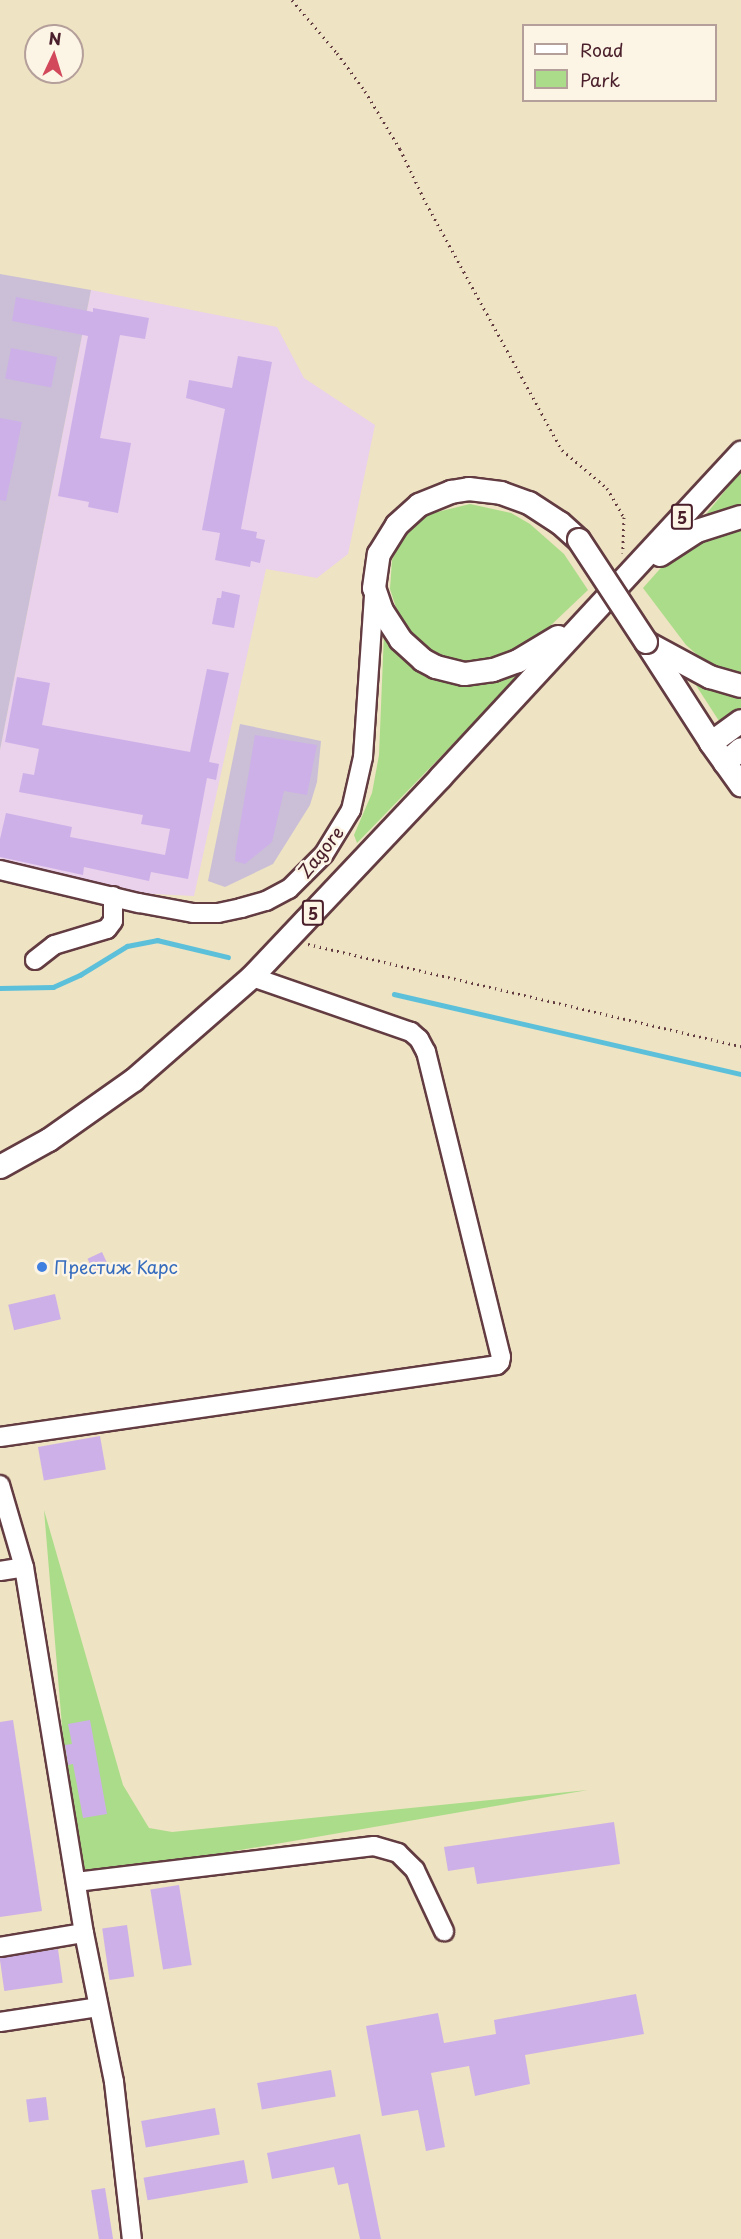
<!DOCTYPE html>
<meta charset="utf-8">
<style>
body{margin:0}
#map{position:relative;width:741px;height:2239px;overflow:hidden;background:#eee3c2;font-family:"Playpen Sans",sans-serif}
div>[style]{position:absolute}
.built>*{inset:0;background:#ead1ec}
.industrial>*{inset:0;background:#cabfd6}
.green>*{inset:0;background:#abdc8a}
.stream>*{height:4.5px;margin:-2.25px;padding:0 2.25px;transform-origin:2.25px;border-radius:2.25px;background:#5cc0da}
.building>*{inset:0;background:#cdb0e8;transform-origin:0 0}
.path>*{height:3px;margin-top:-1.5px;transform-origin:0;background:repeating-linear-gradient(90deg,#633c42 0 1.5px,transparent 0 6px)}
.roads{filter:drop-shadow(2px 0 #633c42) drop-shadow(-2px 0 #633c42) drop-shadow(0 2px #633c42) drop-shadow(0 -2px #633c42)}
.minor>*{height:18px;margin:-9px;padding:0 9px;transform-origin:9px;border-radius:9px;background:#fff}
.major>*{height:22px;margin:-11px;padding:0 11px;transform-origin:11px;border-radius:11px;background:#fff}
.bridges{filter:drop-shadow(2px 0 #633c42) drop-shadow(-2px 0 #633c42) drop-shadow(0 2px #633c42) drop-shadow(0 -2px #633c42)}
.major-bridge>*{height:22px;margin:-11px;padding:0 11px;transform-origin:11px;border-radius:11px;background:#fff}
.dots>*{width:16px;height:16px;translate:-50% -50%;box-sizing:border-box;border:3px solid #fcf5e5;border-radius:50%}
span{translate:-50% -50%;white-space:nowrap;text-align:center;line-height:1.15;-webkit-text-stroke:5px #fcf5e5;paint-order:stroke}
.shield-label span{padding:2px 4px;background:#fcf5e5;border:2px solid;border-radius:4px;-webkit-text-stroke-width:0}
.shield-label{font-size:16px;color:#4a1f2b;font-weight:700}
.street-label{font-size:18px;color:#4a1f2b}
.shop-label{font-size:18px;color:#366cbe}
.left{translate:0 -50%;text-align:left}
.legend{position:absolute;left:522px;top:24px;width:195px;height:78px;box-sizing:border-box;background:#fcf5e5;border:2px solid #b59f9b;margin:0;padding:8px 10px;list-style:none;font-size:18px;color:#4a1f2b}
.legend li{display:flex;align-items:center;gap:12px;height:30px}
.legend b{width:30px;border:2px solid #b59f9b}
.north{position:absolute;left:24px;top:24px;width:60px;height:60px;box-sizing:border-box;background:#fcf5e5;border:2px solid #b59f9b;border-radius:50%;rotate:4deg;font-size:16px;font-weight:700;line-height:24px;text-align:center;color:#4a1f2b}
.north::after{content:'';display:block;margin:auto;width:21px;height:27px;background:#d1495b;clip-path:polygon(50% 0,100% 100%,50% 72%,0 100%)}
</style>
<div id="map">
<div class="built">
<i style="clip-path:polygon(91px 290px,277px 327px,304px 378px,375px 425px,348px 554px,317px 578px,266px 569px,194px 896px,134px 893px,0 863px,0 750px)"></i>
</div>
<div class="industrial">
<i style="clip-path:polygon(0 274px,91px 290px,0 750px)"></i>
<i style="clip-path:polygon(240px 724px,321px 741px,317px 782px,310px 805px,273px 864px,225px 887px,208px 881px)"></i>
</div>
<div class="green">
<i style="clip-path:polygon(741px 471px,741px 509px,703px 518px)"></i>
<i style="clip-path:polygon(470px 504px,511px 513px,530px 524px,564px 554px,588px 590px,529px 646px,483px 662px,455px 663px,433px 654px,415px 638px,399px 617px,390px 589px,392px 560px,405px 534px,425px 515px)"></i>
<i style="clip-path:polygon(741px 526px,741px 675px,709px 665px,686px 645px,643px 588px,675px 552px,706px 534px)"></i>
<i style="clip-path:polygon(384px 633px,412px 661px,517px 668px,519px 676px,357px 843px,354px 835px,372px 793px,379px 755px)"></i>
<i style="clip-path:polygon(688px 673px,741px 694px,741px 711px,721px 724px)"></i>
<i style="clip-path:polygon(44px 1510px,123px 1785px,149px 1828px,172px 1832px,588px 1790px,78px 1878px,72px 1846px)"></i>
</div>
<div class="stream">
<i style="left:0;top:988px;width:53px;rotate:-1.1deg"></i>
<i style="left:53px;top:987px;width:30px;rotate:-24deg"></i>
<i style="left:80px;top:975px;width:55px;rotate:-31.7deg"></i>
<i style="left:127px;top:946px;width:31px;rotate:-11deg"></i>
<i style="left:157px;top:940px;width:73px;rotate:13.5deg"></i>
<i style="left:394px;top:994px;width:356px;rotate:13deg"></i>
</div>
<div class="building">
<i style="clip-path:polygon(16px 297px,93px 312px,93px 308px,149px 318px,145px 339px,120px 335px,100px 438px,131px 443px,118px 513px,88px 507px,89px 502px,58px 496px,88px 336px,12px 321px)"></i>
<i style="left:11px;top:348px;width:47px;height:31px;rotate:11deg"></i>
<i style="clip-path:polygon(238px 356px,272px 362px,241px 529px,257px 532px,256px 538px,265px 540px,260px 563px,251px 561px,250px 567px,215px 560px,220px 533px,202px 530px,225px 409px,186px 398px,189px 380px,232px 388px)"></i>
<i style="clip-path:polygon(0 418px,22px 422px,6px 501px,0 500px)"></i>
<i style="clip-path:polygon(222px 591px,240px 595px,234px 628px,212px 624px,217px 598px,221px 598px)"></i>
<i style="clip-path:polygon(207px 669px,229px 673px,209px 762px,219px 764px,216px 780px,207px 778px,188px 879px,151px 872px,149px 881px,84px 867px,83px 875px,0 857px,0 839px,6px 813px,72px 827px,70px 837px,165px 855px,170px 829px,141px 824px,143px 815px,19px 792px,23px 773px,34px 775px,39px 749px,5px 742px,17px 677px,50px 683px,42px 725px,190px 752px)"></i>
<i style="clip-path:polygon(255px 735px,317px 745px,307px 795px,284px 791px,272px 842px,245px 864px,235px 861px,236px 849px)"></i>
<i style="left:102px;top:1252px;width:17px;height:16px;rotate:65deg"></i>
<i style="left:55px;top:1294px;width:26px;height:48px;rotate:77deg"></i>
<i style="left:100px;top:1436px;width:34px;height:63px;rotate:80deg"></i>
<i style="clip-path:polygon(13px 1720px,42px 1911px,0 1917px,0 1722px)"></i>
<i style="clip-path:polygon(90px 1720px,107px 1814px,83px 1818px,73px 1764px,68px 1765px,65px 1745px,72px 1744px,68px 1724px)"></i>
<i style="clip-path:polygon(614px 1822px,620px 1864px,477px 1884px,474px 1867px,448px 1871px,444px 1847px)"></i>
<i style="left:179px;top:1885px;width:81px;height:29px;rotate:81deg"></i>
<i style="left:127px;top:1925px;width:52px;height:25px;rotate:82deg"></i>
<i style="left:58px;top:1949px;width:34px;height:59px;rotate:82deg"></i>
<i style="clip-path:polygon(636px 1994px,644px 2034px,525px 2055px,530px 2084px,475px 2096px,469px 2066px,431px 2073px,445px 2147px,426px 2151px,418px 2110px,382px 2116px,366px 2026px,438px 2013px,444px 2043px,496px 2034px,494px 2020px)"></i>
<i style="left:331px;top:2070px;width:27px;height:75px;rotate:80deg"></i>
<i style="left:46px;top:2097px;width:23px;height:20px;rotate:83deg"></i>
<i style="left:215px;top:2108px;width:27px;height:75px;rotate:80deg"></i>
<i style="clip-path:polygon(360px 2134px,381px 2239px,360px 2239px,348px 2183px,338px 2185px,334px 2167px,272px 2179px,267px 2153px)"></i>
<i style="left:244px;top:2160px;width:23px;height:102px;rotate:80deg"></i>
<i style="left:105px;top:2188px;width:52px;height:14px;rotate:81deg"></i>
</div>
<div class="path">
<i style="left:292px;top:0;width:70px;rotate:49.7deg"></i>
<i style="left:337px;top:53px;width:47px;rotate:53.6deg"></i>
<i style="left:365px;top:91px;width:68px;rotate:58.9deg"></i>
<i style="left:400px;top:149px;width:60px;rotate:64.3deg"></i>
<i style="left:426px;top:203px;width:282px;rotate:61.2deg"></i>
<i style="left:562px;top:450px;width:59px;rotate:40.2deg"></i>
<i style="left:607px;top:488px;width:34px;rotate:60deg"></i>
<i style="left:624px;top:517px;width:36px;rotate:92deg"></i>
<i style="left:308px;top:944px;width:445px;rotate:13.3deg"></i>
</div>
<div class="roads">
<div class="minor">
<i style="left:0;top:870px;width:143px;rotate:13.4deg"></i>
<i style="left:139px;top:903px;width:55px;rotate:10.5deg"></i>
<i style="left:193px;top:913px;width:25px"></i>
<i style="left:218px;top:913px;width:24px;rotate:-12deg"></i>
<i style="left:241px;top:908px;width:26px;rotate:-16deg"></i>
<i style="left:266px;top:901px;width:26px;rotate:-28deg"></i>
<i style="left:289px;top:889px;width:49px;rotate:-45deg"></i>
<i style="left:324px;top:854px;width:52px;rotate:-58.5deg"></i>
<i style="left:351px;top:810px;width:54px;rotate:-77.2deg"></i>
<i style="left:363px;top:757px;width:162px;rotate:-86.1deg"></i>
<i style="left:35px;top:960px;width:24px;rotate:-38deg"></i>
<i style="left:54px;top:945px;width:55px;rotate:-16.8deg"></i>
<i style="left:107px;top:929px;width:10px;rotate:-53deg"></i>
<i style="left:113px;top:921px;width:25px;rotate:-90deg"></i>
<i style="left:0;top:1437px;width:502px;rotate:-8.24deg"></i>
<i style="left:497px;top:1365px;width:4px;rotate:-45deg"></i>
<i style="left:500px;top:1362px;width:5px;rotate:-79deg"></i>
<i style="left:501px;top:1357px;width:314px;rotate:-103.8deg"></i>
<i style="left:426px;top:1052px;width:15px;rotate:-118deg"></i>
<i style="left:419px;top:1039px;width:11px;rotate:-139deg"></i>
<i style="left:411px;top:1032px;width:168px;rotate:-160.9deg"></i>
<i style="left:0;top:1485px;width:85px;rotate:73.7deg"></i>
<i style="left:24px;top:1567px;width:371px;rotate:80.7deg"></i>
<i style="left:84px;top:1933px;width:152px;rotate:78.6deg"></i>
<i style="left:114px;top:2082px;width:158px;rotate:83.5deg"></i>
<i style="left:0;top:1571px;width:24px;rotate:-9deg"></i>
<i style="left:76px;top:1882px;width:300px;rotate:-6.9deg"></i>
<i style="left:374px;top:1846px;width:25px;rotate:16deg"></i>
<i style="left:398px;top:1853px;width:24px;rotate:45deg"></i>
<i style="left:415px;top:1870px;width:68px;rotate:64.6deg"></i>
<i style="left:0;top:1947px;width:85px;rotate:-9.5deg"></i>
<i style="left:0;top:2022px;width:99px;rotate:-8.7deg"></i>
</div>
<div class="major">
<i style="left:660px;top:555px;width:44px;rotate:-33deg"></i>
<i style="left:697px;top:531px;width:46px;rotate:-17.7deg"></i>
<i style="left:558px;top:637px;width:47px;rotate:149deg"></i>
<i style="left:518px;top:661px;width:27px;rotate:160deg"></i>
<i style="left:493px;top:670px;width:29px;rotate:172deg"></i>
<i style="left:464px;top:674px;width:29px;rotate:-166deg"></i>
<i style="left:436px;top:667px;width:15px;rotate:-152deg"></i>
<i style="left:423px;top:660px;width:30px;rotate:-138deg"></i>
<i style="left:401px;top:640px;width:35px;rotate:-123deg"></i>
<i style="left:382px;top:611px;width:24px;rotate:-109deg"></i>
<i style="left:374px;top:588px;width:34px;rotate:-82deg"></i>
<i style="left:379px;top:554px;width:34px;rotate:-58deg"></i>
<i style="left:397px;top:525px;width:30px;rotate:-42deg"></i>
<i style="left:419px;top:505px;width:35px;rotate:-22deg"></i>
<i style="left:451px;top:492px;width:18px;rotate:-9deg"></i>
<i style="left:469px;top:489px;width:32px;rotate:7deg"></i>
<i style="left:501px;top:493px;width:30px;rotate:20deg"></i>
<i style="left:529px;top:503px;width:37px;rotate:33deg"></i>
<i style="left:560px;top:523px;width:25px;rotate:42deg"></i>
<i style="left:646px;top:642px;width:120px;rotate:57.2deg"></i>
<i style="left:711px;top:743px;width:52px;rotate:54.5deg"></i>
<i style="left:647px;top:643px;width:72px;rotate:28.4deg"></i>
<i style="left:710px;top:677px;width:32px;rotate:16deg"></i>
<i style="left:711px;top:743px;width:37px;rotate:-36deg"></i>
<i style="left:725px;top:763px;width:21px;rotate:-41deg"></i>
<i style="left:0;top:1167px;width:56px;rotate:-28.9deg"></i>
<i style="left:49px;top:1140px;width:104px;rotate:-35.2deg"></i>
<i style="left:134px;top:1080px;width:157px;rotate:-41.1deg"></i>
<i style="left:252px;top:977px;width:275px;rotate:-46.6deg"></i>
<i style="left:441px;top:777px;width:442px;rotate:-47.2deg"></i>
</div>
</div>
<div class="bridges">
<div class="major-bridge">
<i style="left:579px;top:540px;width:122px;rotate:56.7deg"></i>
</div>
</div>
<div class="dots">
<i style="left:42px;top:1267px;background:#3f7fe0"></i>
</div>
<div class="shield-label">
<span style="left:682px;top:517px">5</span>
<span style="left:313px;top:913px">5</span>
</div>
<div class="street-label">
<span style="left:321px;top:852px;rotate:-51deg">Zagore</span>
</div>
<div class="shop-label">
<span class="left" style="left:54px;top:1267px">Престиж Карс</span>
</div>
<ul class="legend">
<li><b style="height:8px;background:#fff"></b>Road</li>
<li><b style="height:16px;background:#abdc8a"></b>Park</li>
</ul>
<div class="north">N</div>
</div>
